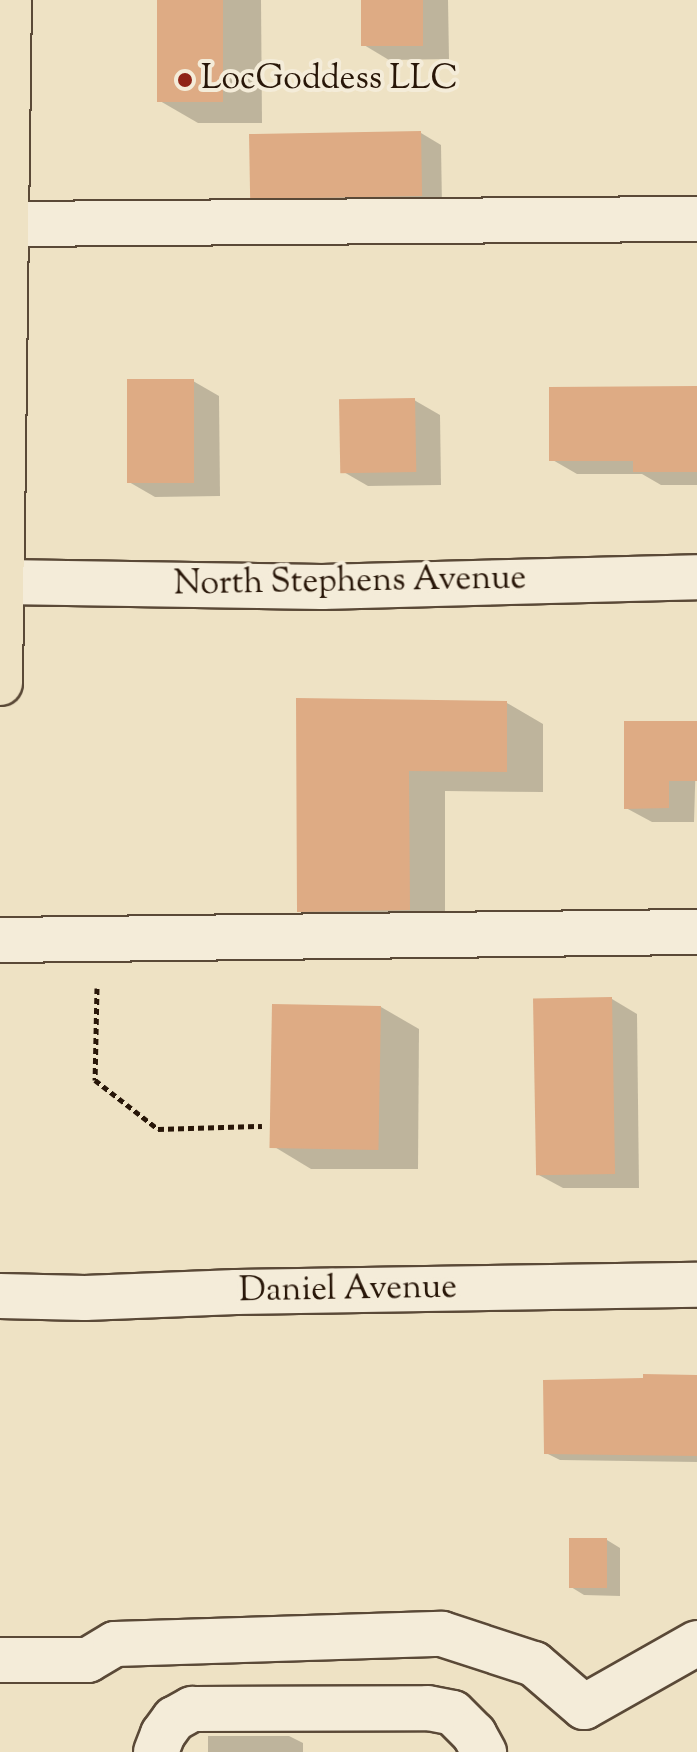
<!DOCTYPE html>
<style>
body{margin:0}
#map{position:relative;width:697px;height:1752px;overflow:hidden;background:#eee2c4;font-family:"Sorts Mill Goudy",serif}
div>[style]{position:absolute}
.shadow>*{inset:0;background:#0003}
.building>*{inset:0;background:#deab84;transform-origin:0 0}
.path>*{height:5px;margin-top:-2.5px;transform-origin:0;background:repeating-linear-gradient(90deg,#281608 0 6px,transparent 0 10px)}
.roads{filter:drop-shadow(2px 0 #5a4937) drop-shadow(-2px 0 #5a4937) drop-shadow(0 2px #5a4937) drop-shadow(0 -2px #5a4937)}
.minor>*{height:44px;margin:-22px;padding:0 22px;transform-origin:22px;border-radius:22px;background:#f4ecd9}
.major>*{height:44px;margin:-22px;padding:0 22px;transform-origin:22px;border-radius:22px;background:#eee2c4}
.dots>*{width:22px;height:22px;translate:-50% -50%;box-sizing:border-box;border:4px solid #f4ecd9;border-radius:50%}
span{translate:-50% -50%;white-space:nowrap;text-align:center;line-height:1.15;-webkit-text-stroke:8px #f4ecd9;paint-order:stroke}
.poi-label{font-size:34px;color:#281608}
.left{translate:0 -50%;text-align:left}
.street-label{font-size:34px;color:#281608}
</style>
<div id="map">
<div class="shadow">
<i style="clip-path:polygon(159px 0,261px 0,262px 123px,198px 123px,160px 101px)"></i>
<i style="clip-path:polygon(363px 0,448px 0,449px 59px,389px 60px,364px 45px)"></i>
<i style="clip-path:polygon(421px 133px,441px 145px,442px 207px,271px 208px,250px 196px)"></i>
<i style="clip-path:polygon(193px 381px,219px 396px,220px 496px,155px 497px,129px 482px)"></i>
<i style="clip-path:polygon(697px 388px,697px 485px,661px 485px,642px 474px,577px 474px,551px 459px)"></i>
<i style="clip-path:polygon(414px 400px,440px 415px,441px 485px,368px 486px,342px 471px)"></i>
<i style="clip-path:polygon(298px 700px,507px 703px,543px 724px,543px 792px,445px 791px,445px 930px,335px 931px,299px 910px)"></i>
<i style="clip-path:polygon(697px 723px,694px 822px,652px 822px,626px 808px)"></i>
<i style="clip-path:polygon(612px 999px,637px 1014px,639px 1188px,563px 1188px,537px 1174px)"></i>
<i style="clip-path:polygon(381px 1007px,419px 1029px,418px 1169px,311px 1169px,273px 1146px)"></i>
<i style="clip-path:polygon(697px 1376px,697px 1462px,560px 1460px,546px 1453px)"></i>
<i style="clip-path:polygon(607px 1540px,620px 1548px,620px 1596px,584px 1595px,571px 1587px)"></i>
<i style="clip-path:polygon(208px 1736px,289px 1736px,303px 1743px,303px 1752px,208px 1752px)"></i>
</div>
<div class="building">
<i style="left:157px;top:0;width:66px;height:102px"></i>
<i style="left:361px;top:0;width:62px;height:46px"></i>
<i style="left:421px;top:131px;width:65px;height:172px;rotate:89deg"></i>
<i style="left:127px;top:379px;width:67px;height:104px"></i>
<i style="clip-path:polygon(697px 386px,697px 472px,633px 472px,633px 461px,549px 461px,549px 387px)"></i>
<i style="left:415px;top:398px;width:74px;height:76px;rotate:89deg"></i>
<i style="clip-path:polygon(296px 698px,507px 701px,507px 772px,409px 771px,410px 910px,297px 912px)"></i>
<i style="clip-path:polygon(624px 721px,697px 721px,697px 781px,669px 781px,669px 808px,624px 809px)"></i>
<i style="left:612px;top:997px;width:177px;height:79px;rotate:89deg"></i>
<i style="left:272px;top:1004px;width:109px;height:144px;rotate:1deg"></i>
<i style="clip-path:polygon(643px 1374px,697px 1375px,697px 1456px,544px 1454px,543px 1380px,643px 1378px)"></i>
<i style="left:569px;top:1538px;width:38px;height:50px"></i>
</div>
<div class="path">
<i style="left:97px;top:988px;width:92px;rotate:91.2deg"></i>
<i style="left:95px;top:1080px;width:80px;rotate:37.9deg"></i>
<i style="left:158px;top:1129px;width:104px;rotate:-1.7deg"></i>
</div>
<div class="roads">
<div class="minor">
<i style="left:7px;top:224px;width:690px;rotate:-0.42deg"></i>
<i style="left:3px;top:582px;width:319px;rotate:0.9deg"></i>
<i style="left:322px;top:587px;width:375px;rotate:-1.5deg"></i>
<i style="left:0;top:940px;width:697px;rotate:-0.66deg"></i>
<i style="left:0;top:1296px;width:85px;rotate:1.3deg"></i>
<i style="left:85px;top:1298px;width:151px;rotate:-2.3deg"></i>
<i style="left:236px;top:1292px;width:461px;rotate:-0.9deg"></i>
<i style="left:0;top:1660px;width:88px"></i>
<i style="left:88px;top:1660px;width:31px;rotate:-31deg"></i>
<i style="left:115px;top:1644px;width:327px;rotate:-1.8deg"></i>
<i style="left:442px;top:1634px;width:97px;rotate:18.1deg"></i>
<i style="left:534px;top:1664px;width:66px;rotate:40.7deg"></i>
<i style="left:584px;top:1707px;width:130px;rotate:-29.5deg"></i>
<i style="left:156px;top:1752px;width:19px;rotate:-69deg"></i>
<i style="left:163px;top:1734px;width:19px;rotate:-54deg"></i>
<i style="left:174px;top:1719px;width:21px;rotate:-29deg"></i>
<i style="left:192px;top:1709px;width:236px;rotate:-0.2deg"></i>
<i style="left:428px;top:1708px;width:25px;rotate:11deg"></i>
<i style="left:453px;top:1713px;width:30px;rotate:45deg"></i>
<i style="left:474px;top:1734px;width:21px;rotate:61deg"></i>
</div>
<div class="major">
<i style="left:0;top:683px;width:683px;rotate:-89.25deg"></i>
</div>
</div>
<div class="dots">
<i style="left:185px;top:80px;background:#8f2418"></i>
</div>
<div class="poi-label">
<span class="left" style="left:201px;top:80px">LocGoddess LLC</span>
</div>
<div class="street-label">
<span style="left:350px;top:582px;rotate:-1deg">North Stephens Avenue</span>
<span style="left:348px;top:1290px;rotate:-1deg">Daniel Avenue</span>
</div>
</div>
